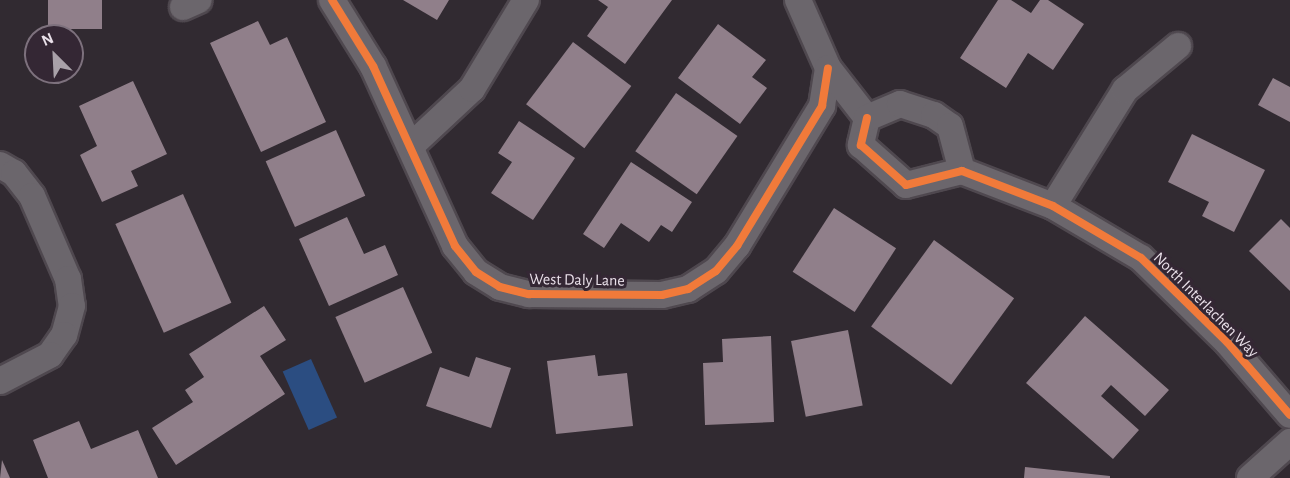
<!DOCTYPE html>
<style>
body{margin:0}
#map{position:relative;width:1290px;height:478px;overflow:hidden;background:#312a31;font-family:"Alegreya Sans",sans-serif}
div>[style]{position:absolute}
.water>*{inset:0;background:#2b4d81;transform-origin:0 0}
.building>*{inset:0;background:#907f8a;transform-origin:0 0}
.roads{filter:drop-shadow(2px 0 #4f484f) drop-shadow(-2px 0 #4f484f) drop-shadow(0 2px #4f484f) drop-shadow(0 -2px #4f484f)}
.minor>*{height:26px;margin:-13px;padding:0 13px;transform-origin:13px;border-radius:13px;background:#6b666c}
.cycleway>*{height:8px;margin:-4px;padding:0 4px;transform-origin:4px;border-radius:4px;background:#f17a3a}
span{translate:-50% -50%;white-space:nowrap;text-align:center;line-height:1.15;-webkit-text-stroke:6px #342734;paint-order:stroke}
.street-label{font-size:16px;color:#eae1ea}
.north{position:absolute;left:24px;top:24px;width:60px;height:60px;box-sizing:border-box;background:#342734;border:2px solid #7d717d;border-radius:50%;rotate:336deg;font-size:16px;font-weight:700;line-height:24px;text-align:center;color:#eae1ea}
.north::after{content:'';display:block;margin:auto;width:21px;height:27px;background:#a9a1a9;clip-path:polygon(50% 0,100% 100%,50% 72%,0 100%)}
</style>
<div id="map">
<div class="water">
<i style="left:311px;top:359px;width:64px;height:31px;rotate:66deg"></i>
</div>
<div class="building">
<i style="left:48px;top:0;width:54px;height:29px"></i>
<i style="clip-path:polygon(403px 0,449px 0,437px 20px)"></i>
<i style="clip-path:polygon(598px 0,672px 0,625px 64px,587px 36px,608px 7px)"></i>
<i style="clip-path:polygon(998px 0,1011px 0,1031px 13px,1040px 0,1048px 0,1084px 24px,1053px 70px,1028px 53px,1006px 88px,960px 58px)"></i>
<i style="clip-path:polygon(258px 21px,270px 45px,287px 37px,326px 122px,261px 152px,210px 43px)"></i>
<i style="clip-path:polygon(718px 24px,766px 60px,752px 77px,767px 88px,740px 124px,678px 78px)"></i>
<i style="left:573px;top:42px;width:73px;height:78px;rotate:37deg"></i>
<i style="clip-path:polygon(1273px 78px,1290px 87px,1290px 122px,1258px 105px)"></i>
<i style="clip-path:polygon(133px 81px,167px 154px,131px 171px,138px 186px,102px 202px,80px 155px,97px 146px,79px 106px)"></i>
<i style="left:676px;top:93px;width:75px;height:71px;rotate:35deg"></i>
<i style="clip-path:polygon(519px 121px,575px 158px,533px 220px,491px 193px,512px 162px,498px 153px)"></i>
<i style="left:336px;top:130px;width:72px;height:77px;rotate:66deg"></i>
<i style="clip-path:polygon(1192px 134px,1265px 170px,1234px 232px,1202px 216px,1209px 202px,1168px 182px)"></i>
<i style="clip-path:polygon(631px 162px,692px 202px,672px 232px,661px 225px,649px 242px,621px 223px,604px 248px,583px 234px)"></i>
<i style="left:183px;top:194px;width:119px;height:74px;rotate:66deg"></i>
<i style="left:834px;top:208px;width:74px;height:76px;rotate:33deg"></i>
<i style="clip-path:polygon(347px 217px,364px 254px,385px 245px,398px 275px,329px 306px,299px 239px)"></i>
<i style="clip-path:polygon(1281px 219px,1290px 228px,1290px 291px,1249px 251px)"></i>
<i style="left:934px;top:240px;width:99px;height:107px;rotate:36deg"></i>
<i style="left:403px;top:287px;width:72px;height:74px;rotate:66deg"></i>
<i style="clip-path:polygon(264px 306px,286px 340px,260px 356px,285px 394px,176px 465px,152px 428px,193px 402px,185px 390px,204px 377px,189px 354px)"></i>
<i style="clip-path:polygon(1085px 316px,1169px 390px,1145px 416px,1111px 385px,1101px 396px,1139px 430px,1113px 459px,1026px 383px)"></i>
<i style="left:848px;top:330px;width:77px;height:58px;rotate:79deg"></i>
<i style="clip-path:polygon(771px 336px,774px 422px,705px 425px,703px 363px,723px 362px,722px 339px)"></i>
<i style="clip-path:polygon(595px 355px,598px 376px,627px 373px,633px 426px,556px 434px,547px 361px)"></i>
<i style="clip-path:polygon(476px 357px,511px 368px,491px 428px,426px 406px,440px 367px,469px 377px)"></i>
<i style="clip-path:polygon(79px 421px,91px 449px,138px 430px,158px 478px,48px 478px,33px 440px)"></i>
<i style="clip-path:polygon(2px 460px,10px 478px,0 478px)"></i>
<i style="clip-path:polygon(1025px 467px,1110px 476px,1110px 478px,1024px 478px)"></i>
</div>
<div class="roads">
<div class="minor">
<i style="left:332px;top:0;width:78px;rotate:58.2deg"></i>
<i style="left:373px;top:66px;width:198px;rotate:65.5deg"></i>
<i style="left:455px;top:246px;width:33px;rotate:51deg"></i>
<i style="left:476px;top:272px;width:28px;rotate:32deg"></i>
<i style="left:500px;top:287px;width:30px;rotate:14deg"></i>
<i style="left:529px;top:294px;width:133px;rotate:0.4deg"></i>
<i style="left:662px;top:295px;width:27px;rotate:-13deg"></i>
<i style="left:688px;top:289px;width:33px;rotate:-33deg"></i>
<i style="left:716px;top:271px;width:33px;rotate:-50deg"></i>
<i style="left:737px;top:246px;width:164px;rotate:-58.7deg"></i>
<i style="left:822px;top:106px;width:38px;rotate:-81deg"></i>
<i style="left:798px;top:0;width:74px;rotate:66.2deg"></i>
<i style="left:828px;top:68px;width:63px;rotate:52deg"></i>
<i style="left:183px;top:7px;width:17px;rotate:-24deg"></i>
<i style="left:867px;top:118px;width:28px;rotate:103deg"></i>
<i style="left:861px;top:145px;width:60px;rotate:41.6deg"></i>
<i style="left:906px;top:185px;width:58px;rotate:-14deg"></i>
<i style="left:962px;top:171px;width:97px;rotate:21deg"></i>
<i style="left:1053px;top:206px;width:102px;rotate:30.6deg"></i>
<i style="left:1141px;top:258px;width:120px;rotate:44.3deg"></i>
<i style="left:1227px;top:342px;width:96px;rotate:49.2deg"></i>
<i style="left:867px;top:118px;width:36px;rotate:-23deg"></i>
<i style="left:900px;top:104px;width:36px;rotate:18deg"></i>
<i style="left:934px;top:115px;width:19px;rotate:35deg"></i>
<i style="left:950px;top:126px;width:47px;rotate:75.1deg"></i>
<i style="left:412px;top:145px;width:82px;rotate:-43deg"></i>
<i style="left:472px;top:89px;width:104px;rotate:-58.8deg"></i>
<i style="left:0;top:165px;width:16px;rotate:30deg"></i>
<i style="left:14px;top:173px;width:29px;rotate:52deg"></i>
<i style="left:32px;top:196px;width:90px;rotate:66.6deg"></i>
<i style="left:68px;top:279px;width:27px;rotate:82deg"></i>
<i style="left:72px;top:306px;width:30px;rotate:105deg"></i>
<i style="left:64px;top:335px;width:24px;rotate:125deg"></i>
<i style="left:50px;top:355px;width:56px;rotate:152.5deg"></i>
<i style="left:1053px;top:206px;width:137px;rotate:-58.2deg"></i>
<i style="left:1125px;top:90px;width:69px;rotate:-39.7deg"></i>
<i style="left:1250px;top:478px;width:54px;rotate:-42deg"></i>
</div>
</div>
<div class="cycleway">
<i style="left:332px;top:0;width:78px;rotate:58.2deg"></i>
<i style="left:373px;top:66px;width:198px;rotate:65.5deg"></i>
<i style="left:455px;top:246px;width:33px;rotate:51deg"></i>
<i style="left:476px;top:272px;width:28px;rotate:32deg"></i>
<i style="left:500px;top:287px;width:30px;rotate:14deg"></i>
<i style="left:529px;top:294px;width:133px;rotate:0.4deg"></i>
<i style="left:662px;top:295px;width:27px;rotate:-13deg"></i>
<i style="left:688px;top:289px;width:33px;rotate:-33deg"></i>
<i style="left:716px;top:271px;width:33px;rotate:-50deg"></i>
<i style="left:737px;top:246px;width:164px;rotate:-58.7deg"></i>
<i style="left:822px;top:106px;width:38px;rotate:-81deg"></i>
<i style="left:867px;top:118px;width:28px;rotate:103deg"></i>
<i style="left:861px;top:145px;width:60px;rotate:41.6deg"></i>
<i style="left:906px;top:185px;width:58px;rotate:-14deg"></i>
<i style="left:962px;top:171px;width:97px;rotate:21deg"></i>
<i style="left:1053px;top:206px;width:102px;rotate:30.6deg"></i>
<i style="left:1141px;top:258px;width:120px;rotate:44.3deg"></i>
<i style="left:1227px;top:342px;width:96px;rotate:49.2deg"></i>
</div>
<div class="street-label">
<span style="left:577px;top:280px;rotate:1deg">West Daly Lane</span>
<span style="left:1206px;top:305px;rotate:45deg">North Interlachen Way</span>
</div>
<div class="north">N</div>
</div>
